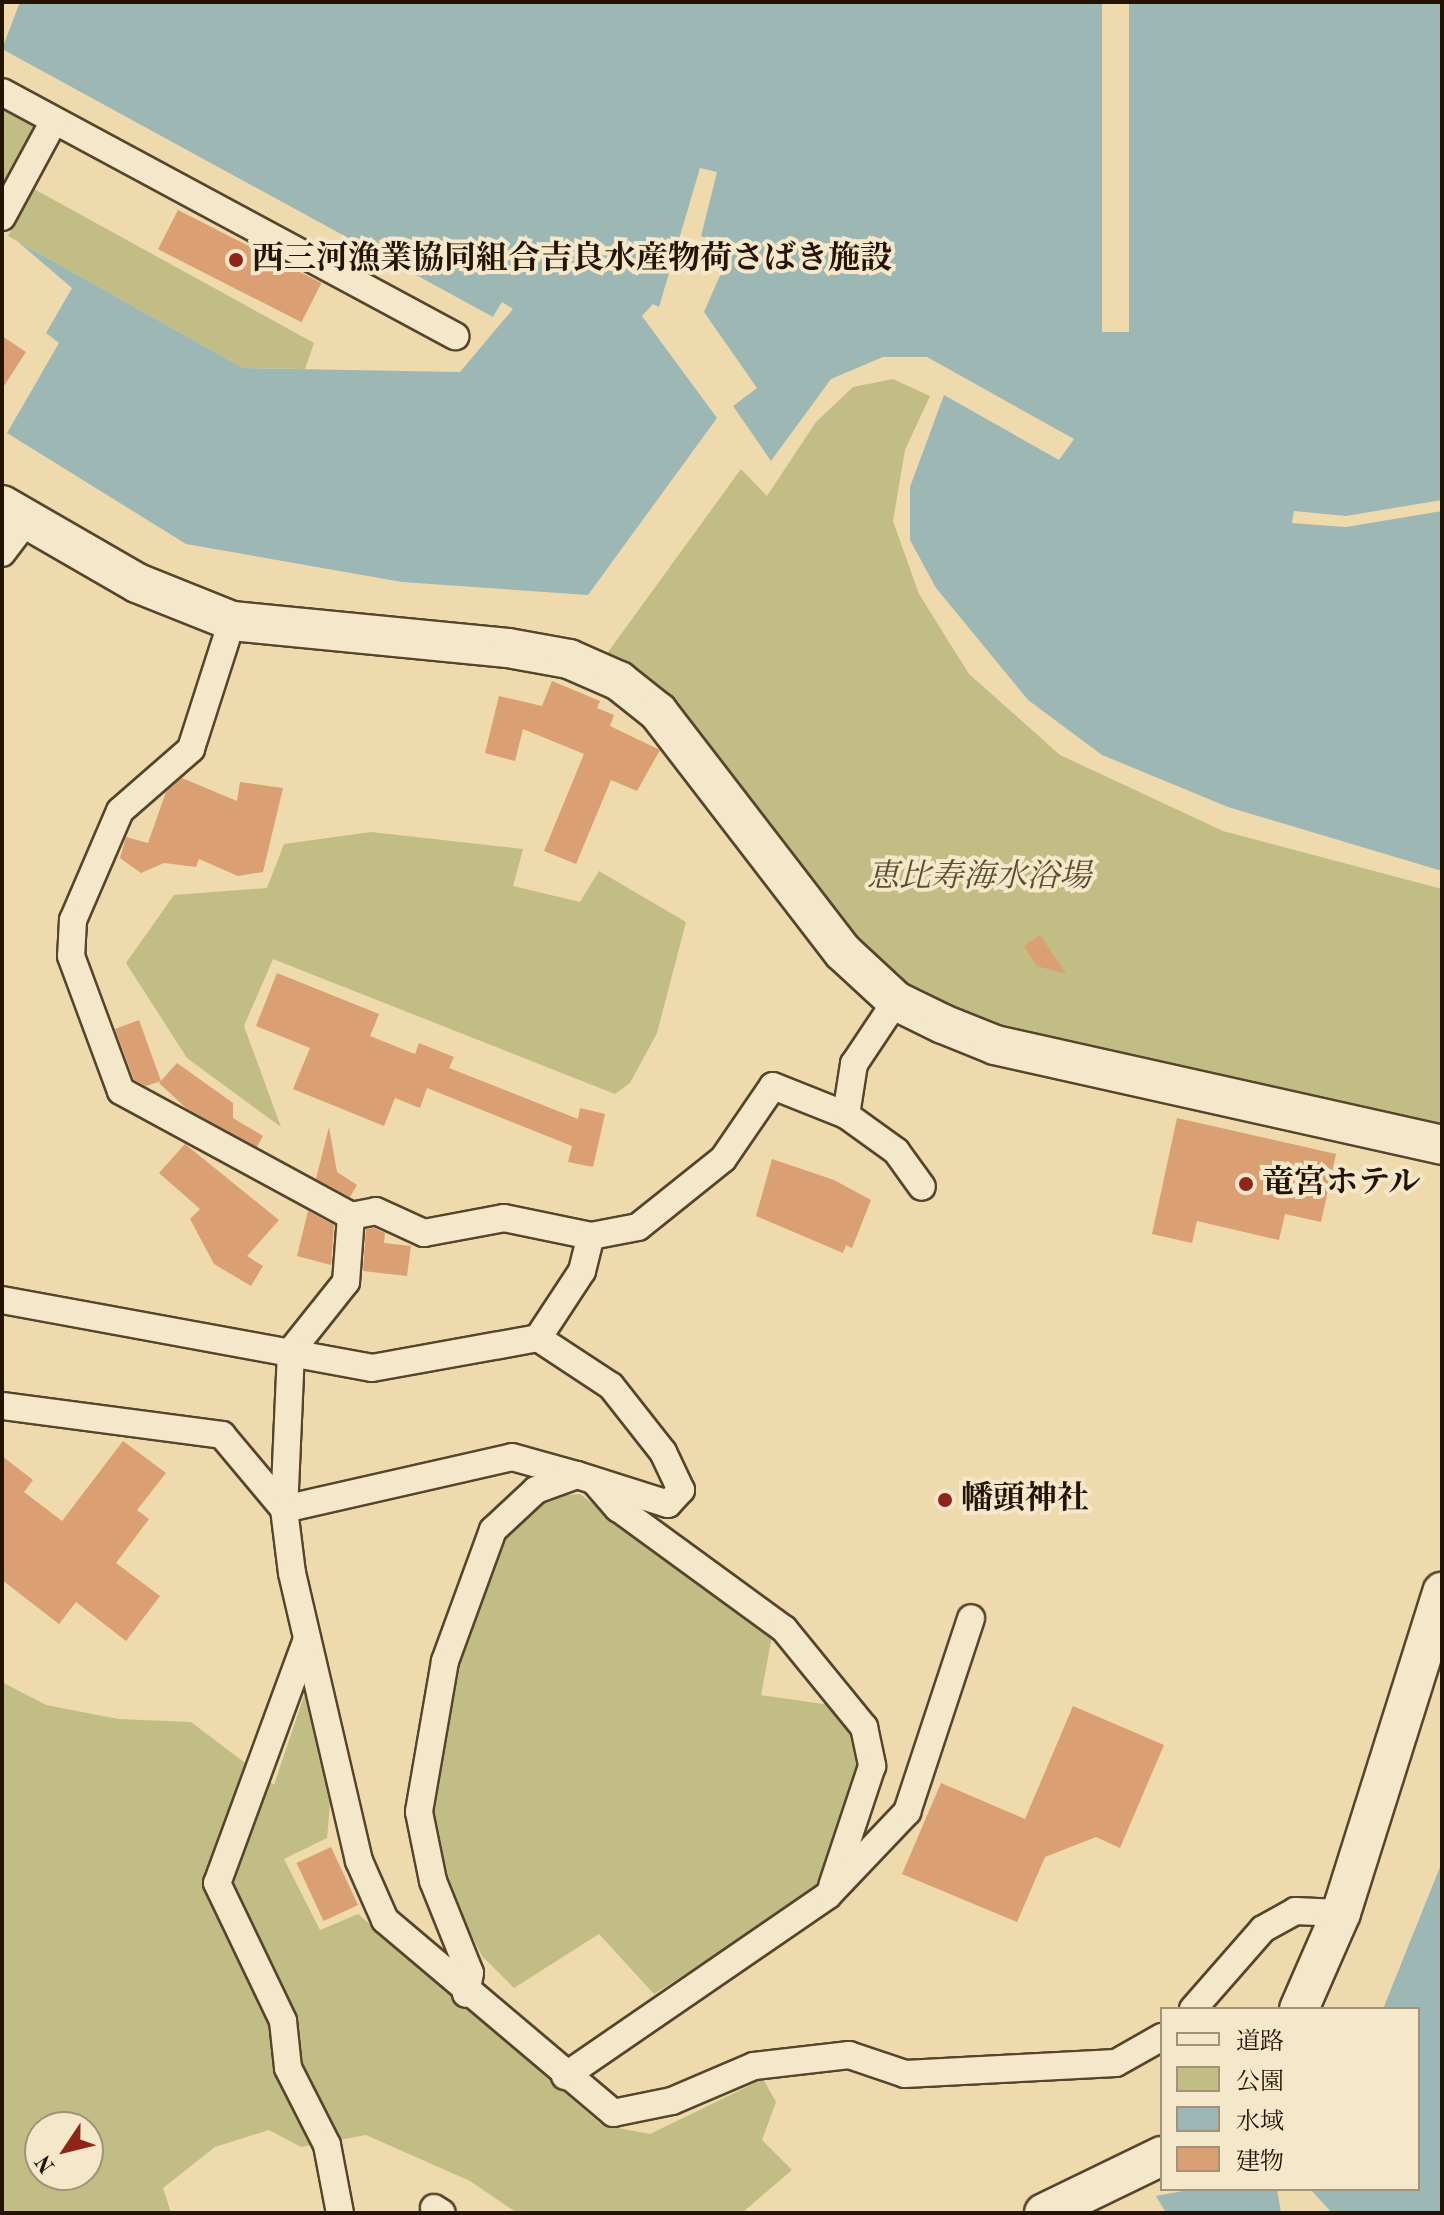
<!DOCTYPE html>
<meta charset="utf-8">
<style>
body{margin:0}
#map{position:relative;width:1444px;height:2215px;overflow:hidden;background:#efdaad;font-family:"Old Standard TT","Noto Serif JP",serif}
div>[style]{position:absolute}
.green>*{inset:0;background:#c1bd84}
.water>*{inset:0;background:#9db8b4}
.pier>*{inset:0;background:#efdaad;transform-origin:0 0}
.building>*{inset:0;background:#da9f72;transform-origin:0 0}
.roads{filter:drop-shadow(2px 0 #56452b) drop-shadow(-2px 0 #56452b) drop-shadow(0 2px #56452b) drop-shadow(0 -2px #56452b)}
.street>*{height:26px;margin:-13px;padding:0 13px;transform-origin:13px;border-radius:13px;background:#f5e7ca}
.secondary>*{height:38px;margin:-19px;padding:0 19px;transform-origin:19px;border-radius:19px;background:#f5e7ca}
.dots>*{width:22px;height:22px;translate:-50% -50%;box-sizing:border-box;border:4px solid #f5e7ca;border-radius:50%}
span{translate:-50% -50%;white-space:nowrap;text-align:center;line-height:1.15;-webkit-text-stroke:8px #f5e7ca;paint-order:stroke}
.poi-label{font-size:32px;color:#231300;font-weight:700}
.left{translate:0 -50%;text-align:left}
.park-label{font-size:32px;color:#5a4e2e;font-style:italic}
.frame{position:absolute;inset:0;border:4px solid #231300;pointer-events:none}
.legend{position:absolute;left:1160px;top:2007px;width:260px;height:184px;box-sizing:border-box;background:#f5e7ca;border:2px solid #a19279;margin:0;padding:10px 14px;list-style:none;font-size:24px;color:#231300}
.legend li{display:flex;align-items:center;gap:16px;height:40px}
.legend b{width:40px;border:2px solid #a19279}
.north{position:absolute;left:24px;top:2111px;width:80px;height:80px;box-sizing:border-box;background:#f5e7ca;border:2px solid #a19279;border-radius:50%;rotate:235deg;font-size:22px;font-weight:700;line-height:32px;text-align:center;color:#231300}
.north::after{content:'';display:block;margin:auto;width:28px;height:36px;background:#8f2418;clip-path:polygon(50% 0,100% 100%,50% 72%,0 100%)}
</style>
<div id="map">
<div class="green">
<i style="clip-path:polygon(2px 92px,54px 121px,2px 217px)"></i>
<i style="clip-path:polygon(34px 189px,314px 343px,305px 369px,243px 368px,8px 236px)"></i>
<i style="clip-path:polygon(893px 379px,930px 396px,905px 450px,893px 521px,919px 594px,969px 674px,1060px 755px,1223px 831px,1442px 889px,1442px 1144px,896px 1001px,735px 806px,595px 670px,741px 469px,767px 496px,816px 422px,853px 387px)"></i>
<i style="clip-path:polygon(371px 832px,523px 849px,513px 886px,580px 902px,599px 871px,686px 922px,657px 1033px,630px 1083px,615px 1094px,273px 959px,244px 1026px,281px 1127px,187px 1058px,126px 963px,174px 895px,267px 888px,284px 844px)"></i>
<i style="clip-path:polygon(580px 1494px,772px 1636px,761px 1695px,830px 1705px,852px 1732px,858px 1770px,818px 1890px,654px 1994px,599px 1934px,514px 1988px,482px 1956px,446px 1884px,433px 1807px,457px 1664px,499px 1539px,547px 1497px)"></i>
<i style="clip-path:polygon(evenodd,2px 1682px,46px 1705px,118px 1719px,191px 1722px,274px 1785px,308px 1684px,332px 1784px,327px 1838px,284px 1859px,320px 1930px,358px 1914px,602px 2125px,650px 2134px,763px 2079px,776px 2102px,762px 2140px,792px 2170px,742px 2213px,517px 2213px,470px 2181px,366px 2135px,301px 2147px,269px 2130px,215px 2147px,163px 2188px,171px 2213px,2px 2213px,2px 1682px,40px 2127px,88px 2127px,88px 2175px,40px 2175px,40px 2127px)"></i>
</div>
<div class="water">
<i style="clip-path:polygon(20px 2px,1442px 2px,1442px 871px,1228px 807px,1102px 755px,1028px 700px,936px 588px,910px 540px,910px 487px,944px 395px,1059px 460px,1074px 439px,927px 357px,883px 357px,831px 379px,771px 461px,733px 406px,757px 388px,704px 312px,732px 248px,701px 236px,717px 172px,700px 168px,659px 307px,653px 304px,642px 316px,717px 418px,588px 595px,402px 582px,186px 544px,7px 433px,59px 343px,46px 333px,72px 288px,17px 241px,243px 368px,460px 372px,513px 309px,502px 302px,493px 317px,2px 49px)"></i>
<i style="clip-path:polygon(1442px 1862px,1442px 2213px,1332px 2213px,1310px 2189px,1418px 2189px,1418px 2009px,1383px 2009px)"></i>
<i style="clip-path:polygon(1194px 2189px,1277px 2189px,1281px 2213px,1166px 2213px,1156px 2196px)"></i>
</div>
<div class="pier">
<i style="left:1102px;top:2px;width:27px;height:330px"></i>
<i style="clip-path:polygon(1442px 500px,1442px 511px,1346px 527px,1292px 523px,1294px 511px,1346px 516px)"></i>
</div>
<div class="building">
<i style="left:178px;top:210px;width:161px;height:44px;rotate:27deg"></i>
<i style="clip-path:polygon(2px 336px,26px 352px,2px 389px)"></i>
<i style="clip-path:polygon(552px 681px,600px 701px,597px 708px,614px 715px,610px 726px,660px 750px,637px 791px,611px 780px,576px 864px,544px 851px,584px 754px,523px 729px,515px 761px,485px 753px,499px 696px,542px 706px)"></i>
<i style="clip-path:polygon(182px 778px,237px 801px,240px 782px,283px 788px,263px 872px,238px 876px,199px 859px,196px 867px,164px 863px,141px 873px,120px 858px,126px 837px,148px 843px,166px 792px)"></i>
<i style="clip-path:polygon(1040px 935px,1066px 974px,1037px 966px,1024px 946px)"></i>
<i style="clip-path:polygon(277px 973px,379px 1014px,370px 1036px,415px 1054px,419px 1043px,454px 1057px,449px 1068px,578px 1119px,580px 1108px,605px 1114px,593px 1167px,568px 1162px,572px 1146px,427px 1088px,420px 1108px,395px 1098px,384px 1126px,293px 1089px,310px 1048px,256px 1026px)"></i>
<i style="clip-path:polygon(139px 1020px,161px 1081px,146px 1086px,134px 1080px,115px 1029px)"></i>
<i style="clip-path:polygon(177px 1063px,233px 1103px,233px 1118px,263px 1136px,257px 1147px,186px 1108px,159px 1083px)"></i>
<i style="clip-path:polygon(1177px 1118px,1336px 1154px,1321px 1222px,1285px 1214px,1279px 1240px,1197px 1221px,1192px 1243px,1152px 1234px)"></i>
<i style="clip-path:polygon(329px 1127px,337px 1172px,357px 1185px,350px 1197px,316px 1179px)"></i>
<i style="clip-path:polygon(185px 1144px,279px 1220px,247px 1256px,263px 1266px,251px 1286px,214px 1264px,190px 1219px,200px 1209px,159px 1173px)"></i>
<i style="clip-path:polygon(772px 1159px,834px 1180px,871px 1200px,852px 1248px,846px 1245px,843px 1253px,756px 1216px)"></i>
<i style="clip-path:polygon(308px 1211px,334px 1225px,331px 1265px,297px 1256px)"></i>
<i style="clip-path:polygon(374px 1228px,385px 1233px,384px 1243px,411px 1246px,407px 1276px,363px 1271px,366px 1229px)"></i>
<i style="clip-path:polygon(123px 1441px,166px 1473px,137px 1510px,149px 1519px,116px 1563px,160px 1596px,126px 1641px,76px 1602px,59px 1624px,2px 1580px,2px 1456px,33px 1480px,24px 1492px,62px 1521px)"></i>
<i style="clip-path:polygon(1073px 1706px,1164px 1745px,1120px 1848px,1096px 1837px,1045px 1857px,1017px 1922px,902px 1874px,941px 1783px,1025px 1819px)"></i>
<i style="left:331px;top:1847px;width:64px;height:38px;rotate:65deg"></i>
</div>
<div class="roads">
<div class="street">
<i style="left:2px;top:92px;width:515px;rotate:28.31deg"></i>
<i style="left:2px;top:217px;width:109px;rotate:-61.6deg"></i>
<i style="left:2px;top:553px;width:40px;rotate:-53deg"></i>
<i style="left:232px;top:621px;width:134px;rotate:107.8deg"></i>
<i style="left:191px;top:749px;width:94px;rotate:138.9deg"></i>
<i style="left:120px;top:811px;width:119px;rotate:113.3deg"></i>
<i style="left:73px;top:920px;width:36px;rotate:93deg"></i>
<i style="left:71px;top:956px;width:144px;rotate:69.7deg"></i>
<i style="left:121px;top:1091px;width:262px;rotate:28.5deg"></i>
<i style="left:351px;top:1216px;width:25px;rotate:-11deg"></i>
<i style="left:376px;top:1211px;width:53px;rotate:24.6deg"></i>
<i style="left:424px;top:1233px;width:81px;rotate:-10.6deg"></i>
<i style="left:504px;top:1218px;width:89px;rotate:11.7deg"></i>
<i style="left:591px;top:1236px;width:48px;rotate:-10.8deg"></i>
<i style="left:638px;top:1227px;width:109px;rotate:-38.7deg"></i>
<i style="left:723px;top:1159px;width:88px;rotate:-55.6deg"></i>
<i style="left:773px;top:1086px;width:79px;rotate:21.7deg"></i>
<i style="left:846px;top:1115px;width:62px;rotate:35.8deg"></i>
<i style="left:896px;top:1151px;width:44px;rotate:54.2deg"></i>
<i style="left:846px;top:1115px;width:52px;rotate:-81.1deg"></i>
<i style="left:854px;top:1064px;width:76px;rotate:-56.3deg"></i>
<i style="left:351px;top:1216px;width:66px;rotate:94.3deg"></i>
<i style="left:346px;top:1282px;width:88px;rotate:128.6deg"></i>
<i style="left:291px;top:1351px;width:158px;rotate:92.5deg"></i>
<i style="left:284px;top:1509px;width:234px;rotate:-12.8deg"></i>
<i style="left:512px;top:1457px;width:67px;rotate:15.5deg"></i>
<i style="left:2px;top:1300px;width:376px;rotate:10.4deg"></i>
<i style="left:372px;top:1368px;width:169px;rotate:-10.2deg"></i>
<i style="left:538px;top:1338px;width:87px;rotate:33.3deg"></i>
<i style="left:611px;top:1386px;width:84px;rotate:51.8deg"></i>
<i style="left:663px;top:1452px;width:42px;rotate:64.7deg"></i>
<i style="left:681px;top:1490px;width:19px;rotate:133deg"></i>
<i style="left:668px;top:1504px;width:96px;rotate:-162.3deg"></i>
<i style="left:577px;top:1475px;width:44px;rotate:159.9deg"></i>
<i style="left:536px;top:1490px;width:59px;rotate:137.1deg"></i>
<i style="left:493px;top:1530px;width:140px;rotate:110.1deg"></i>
<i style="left:445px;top:1661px;width:153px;rotate:99.8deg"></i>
<i style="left:419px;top:1812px;width:70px;rotate:78.5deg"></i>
<i style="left:433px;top:1881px;width:99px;rotate:68.1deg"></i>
<i style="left:470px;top:1973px;width:21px;rotate:101deg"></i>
<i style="left:538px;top:1338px;width:80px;rotate:-56.7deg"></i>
<i style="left:582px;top:1271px;width:36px;rotate:-76deg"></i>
<i style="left:2px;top:1406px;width:222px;rotate:7.5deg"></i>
<i style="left:222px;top:1435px;width:97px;rotate:50deg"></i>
<i style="left:284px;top:1509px;width:64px;rotate:82.9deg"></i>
<i style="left:292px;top:1573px;width:296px;rotate:76.9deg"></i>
<i style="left:359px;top:1861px;width:64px;rotate:66.2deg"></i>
<i style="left:385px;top:1920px;width:299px;rotate:40.2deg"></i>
<i style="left:613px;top:2113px;width:60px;rotate:-11.5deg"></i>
<i style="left:672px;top:2101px;width:89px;rotate:-23.1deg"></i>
<i style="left:754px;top:2066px;width:96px;rotate:-6.6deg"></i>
<i style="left:849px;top:2055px;width:59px;rotate:18.7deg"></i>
<i style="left:905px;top:2074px;width:211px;rotate:-3deg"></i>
<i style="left:1116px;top:2063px;width:53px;rotate:-29.5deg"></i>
<i style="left:595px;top:1482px;width:35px;rotate:49deg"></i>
<i style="left:618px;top:1508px;width:205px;rotate:36.1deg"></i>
<i style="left:784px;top:1629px;width:127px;rotate:50.8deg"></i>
<i style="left:864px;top:1727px;width:40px;rotate:78deg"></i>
<i style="left:872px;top:1766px;width:126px;rotate:108.4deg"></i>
<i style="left:307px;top:1639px;width:260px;rotate:110.2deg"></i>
<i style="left:217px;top:1883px;width:153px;rotate:64.4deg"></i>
<i style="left:283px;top:2021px;width:47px;rotate:83.9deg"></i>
<i style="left:288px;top:2068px;width:86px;rotate:63.1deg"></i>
<i style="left:327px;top:2145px;width:69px;rotate:79.2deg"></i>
<i style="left:1193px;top:2009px;width:106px;rotate:-48.8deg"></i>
<i style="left:1263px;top:1929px;width:37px;rotate:-29deg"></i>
<i style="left:1295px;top:1911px;width:46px;rotate:2.5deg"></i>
<i style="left:565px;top:2076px;width:319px;rotate:-34.5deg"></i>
<i style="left:828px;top:1895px;width:115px;rotate:-46.4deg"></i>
<i style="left:907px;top:1812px;width:204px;rotate:-71.7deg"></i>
<i style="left:434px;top:2208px;width:9px;rotate:32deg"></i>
</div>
<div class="secondary">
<i style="left:2px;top:505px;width:156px;rotate:30deg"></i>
<i style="left:137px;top:583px;width:102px;rotate:21.8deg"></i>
<i style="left:232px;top:621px;width:277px;rotate:5.6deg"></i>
<i style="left:508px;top:648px;width:62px;rotate:10.2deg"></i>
<i style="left:569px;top:659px;width:55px;rotate:23.7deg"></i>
<i style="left:619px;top:681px;width:50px;rotate:38.5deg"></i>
<i style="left:658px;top:712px;width:303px;rotate:52.4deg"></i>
<i style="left:843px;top:952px;width:72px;rotate:42.8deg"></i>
<i style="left:896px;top:1001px;width:52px;rotate:26.1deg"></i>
<i style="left:943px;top:1024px;width:56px;rotate:22deg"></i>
<i style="left:995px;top:1045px;width:458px;rotate:12.6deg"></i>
<i style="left:1299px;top:2009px;width:105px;rotate:-66.4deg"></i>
<i style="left:1341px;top:1913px;width:337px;rotate:-72.5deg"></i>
<i style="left:1044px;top:2213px;width:131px;rotate:-25.8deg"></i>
</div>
</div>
<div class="dots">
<i style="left:236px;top:260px;background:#8f2418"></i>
<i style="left:1246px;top:1184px;background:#8f2418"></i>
<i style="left:945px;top:1500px;background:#8f2418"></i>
</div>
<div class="poi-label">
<span class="left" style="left:252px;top:260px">西三河漁業協同組合吉良水産物荷さばき施設</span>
<span class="left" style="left:1262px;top:1184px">竜宮ホテル</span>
<span class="left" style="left:961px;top:1500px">幡頭神社</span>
</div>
<div class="park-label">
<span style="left:979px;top:878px">恵比寿海水浴場</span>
</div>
<div class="frame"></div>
<ul class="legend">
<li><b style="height:10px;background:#f5e7ca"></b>道路</li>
<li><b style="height:22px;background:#c1bd84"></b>公園</li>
<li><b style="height:22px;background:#9db8b4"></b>水域</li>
<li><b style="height:22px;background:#da9f72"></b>建物</li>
</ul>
<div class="north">N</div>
</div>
